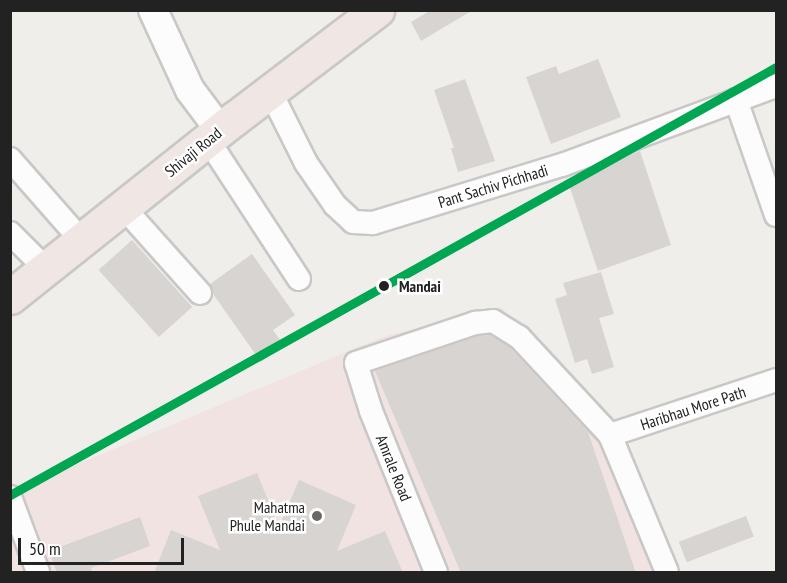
<!DOCTYPE html>
<style>
body{margin:0}
#map{position:relative;width:787px;height:583px;overflow:hidden;background:#f0eeeb;font-family:"PT Sans Narrow",sans-serif}
div>[style]{position:absolute}
.commercial>*{inset:0;background:#f1e3e1}
.building>*{inset:0;background:#d7d4d2;transform-origin:0 0}
.roads{filter:drop-shadow(2px 0 #c9c8c7) drop-shadow(-2px 0 #c9c8c7) drop-shadow(0 2px #c9c8c7) drop-shadow(0 -2px #c9c8c7)}
.minor>*{height:22px;margin:-11px;padding:0 11px;transform-origin:11px;border-radius:11px;background:#fdfcfc}
.tertiary>*{height:28px;margin:-14px;padding:0 14px;transform-origin:14px;border-radius:14px;background:#fdfcfc}
.trunk>*{height:33px;margin:-16.5px;padding:0 16.5px;transform-origin:16.5px;border-radius:16.5px;background:#f0e6e4}
.metro-1>*{height:9px;margin:-4.5px;padding:0 4.5px;transform-origin:4.5px;border-radius:4.5px;background:#00a651}
.dots>*{width:16px;height:16px;translate:-50% -50%;box-sizing:border-box;border:3px solid #fff;border-radius:50%}
span{translate:-50% -50%;white-space:nowrap;text-align:center;line-height:1.15;-webkit-text-stroke:5px #fff;paint-order:stroke}
.street-label{font-size:16px;color:#222}
.stop-label{font-size:16px;color:#222;font-weight:700}
.left{translate:0 -50%;text-align:left}
.poi-label{font-size:16px;color:#222}
.right{translate:-100% -50%;text-align:right}
.frame{position:absolute;inset:0;border:12px solid #222;pointer-events:none}
.scale{position:absolute;left:18px;top:538px;width:166px;height:27px;box-sizing:border-box;border:3px solid #222;border-top:0;padding-left:8px;font-size:18px;line-height:21px;white-space:nowrap;color:#222;-webkit-text-stroke:4px #fff;paint-order:stroke}
</style>
<div id="map">
<div class="commercial">
<i style="clip-path:polygon(502px 308px,575px 378px,637px 468px,677px 572px,52px 572px,20px 488px,385px 336px)"></i>
<i style="clip-path:polygon(11px 513px,31px 572px,11px 572px)"></i>
</div>
<div class="building">
<i style="clip-path:polygon(431px 10px,473px 10px,421px 41px,411px 22px)"></i>
<i style="clip-path:polygon(598px 59px,621px 117px,551px 144px,526px 77px,556px 66px,559px 74px)"></i>
<i style="clip-path:polygon(465px 79px,495px 161px,458px 172px,451px 148px,454px 148px,434px 90px)"></i>
<i style="clip-path:polygon(640px 151px,671px 245px,598px 271px,568px 182px,601px 171px,599px 166px)"></i>
<i style="left:132px;top:240px;width:90px;height:45px;rotate:48deg"></i>
<i style="clip-path:polygon(252px 254px,295px 315px,273px 330px,284px 345px,261px 362px,213px 294px,210px 284px)"></i>
<i style="clip-path:polygon(601px 272px,614px 314px,599px 318px,614px 367px,592px 374px,587px 359px,575px 363px,555px 299px,567px 295px,563px 283px)"></i>
<i style="clip-path:polygon(490px 335px,509px 347px,588px 432px,636px 573px,461px 573px,375px 371px,478px 336px)"></i>
<i style="clip-path:polygon(257px 473px,279px 527px,299px 480px,356px 505px,337px 551px,385px 531px,403px 573px,154px 573px,171px 530px,220px 550px,198px 496px)"></i>
<i style="left:746px;top:516px;width:22px;height:72px;rotate:69deg"></i>
<i style="clip-path:polygon(140px 517px,150px 546px,91px 568px,93px 573px,57px 573px,49px 551px)"></i>
</div>
<div class="roads">
<div class="minor">
<i style="left:270px;top:91px;width:80px;rotate:63.4deg"></i>
<i style="left:306px;top:163px;width:51px;rotate:55.4deg"></i>
<i style="left:335px;top:205px;width:25px;rotate:43deg"></i>
<i style="left:353px;top:222px;width:20px;rotate:3deg"></i>
<i style="left:373px;top:223px;width:198px;rotate:-17.1deg"></i>
<i style="left:562px;top:165px;width:228px;rotate:-20.3deg"></i>
<i style="left:736px;top:100px;width:122px;rotate:70.8deg"></i>
<i style="left:208px;top:140px;width:166px;rotate:56.8deg"></i>
<i style="left:10px;top:159px;width:109px;rotate:48.7deg"></i>
<i style="left:124px;top:208px;width:114px;rotate:48.2deg"></i>
<i style="left:10px;top:233px;width:52px;rotate:45deg"></i>
<i style="left:610px;top:435px;width:175px;rotate:-18.3deg"></i>
<i style="left:10px;top:497px;width:80px;rotate:69.5deg"></i>
<i style="left:436px;top:572px;width:174px;rotate:-112deg"></i>
<i style="left:371px;top:411px;width:50px;rotate:-107.4deg"></i>
<i style="left:356px;top:363px;width:126px;rotate:-18.6deg"></i>
<i style="left:475px;top:323px;width:18px;rotate:-6deg"></i>
<i style="left:493px;top:321px;width:31px;rotate:32deg"></i>
<i style="left:519px;top:337px;width:134px;rotate:47.1deg"></i>
<i style="left:610px;top:435px;width:148px;rotate:67.4deg"></i>
</div>
<div class="tertiary">
<i style="left:153px;top:10px;width:88px;rotate:65.2deg"></i>
<i style="left:190px;top:90px;width:50px;rotate:53.1deg"></i>
</div>
<div class="trunk">
<i style="left:10px;top:297px;width:286px;rotate:-38.5deg"></i>
<i style="left:234px;top:119px;width:180px;rotate:-37.3deg"></i>
</div>
</div>
<div class="metro-1">
<i style="left:10px;top:495px;width:877px;rotate:-29.19deg"></i>
</div>
<div class="dots">
<i style="left:384px;top:286px;background:#222"></i>
<i style="left:317px;top:516px;background:#6a6968"></i>
</div>
<div class="street-label">
<span style="left:193px;top:152px;rotate:-39deg">Shivaji Road</span>
<span style="left:493px;top:186px;rotate:-17deg">Pant Sachiv Pichhadi</span>
<span style="left:693px;top:408px;rotate:-18deg">Haribhau More Path</span>
<span style="left:394px;top:468px;rotate:68deg">Amrale Road</span>
</div>
<div class="stop-label">
<span class="left" style="left:399px;top:286px">Mandai</span>
</div>
<div class="poi-label">
<span class="right" style="left:305px;top:516px">Mahatma<br>Phule Mandai</span>
</div>
<div class="frame"></div>
<div class="scale">50 m</div>
</div>
